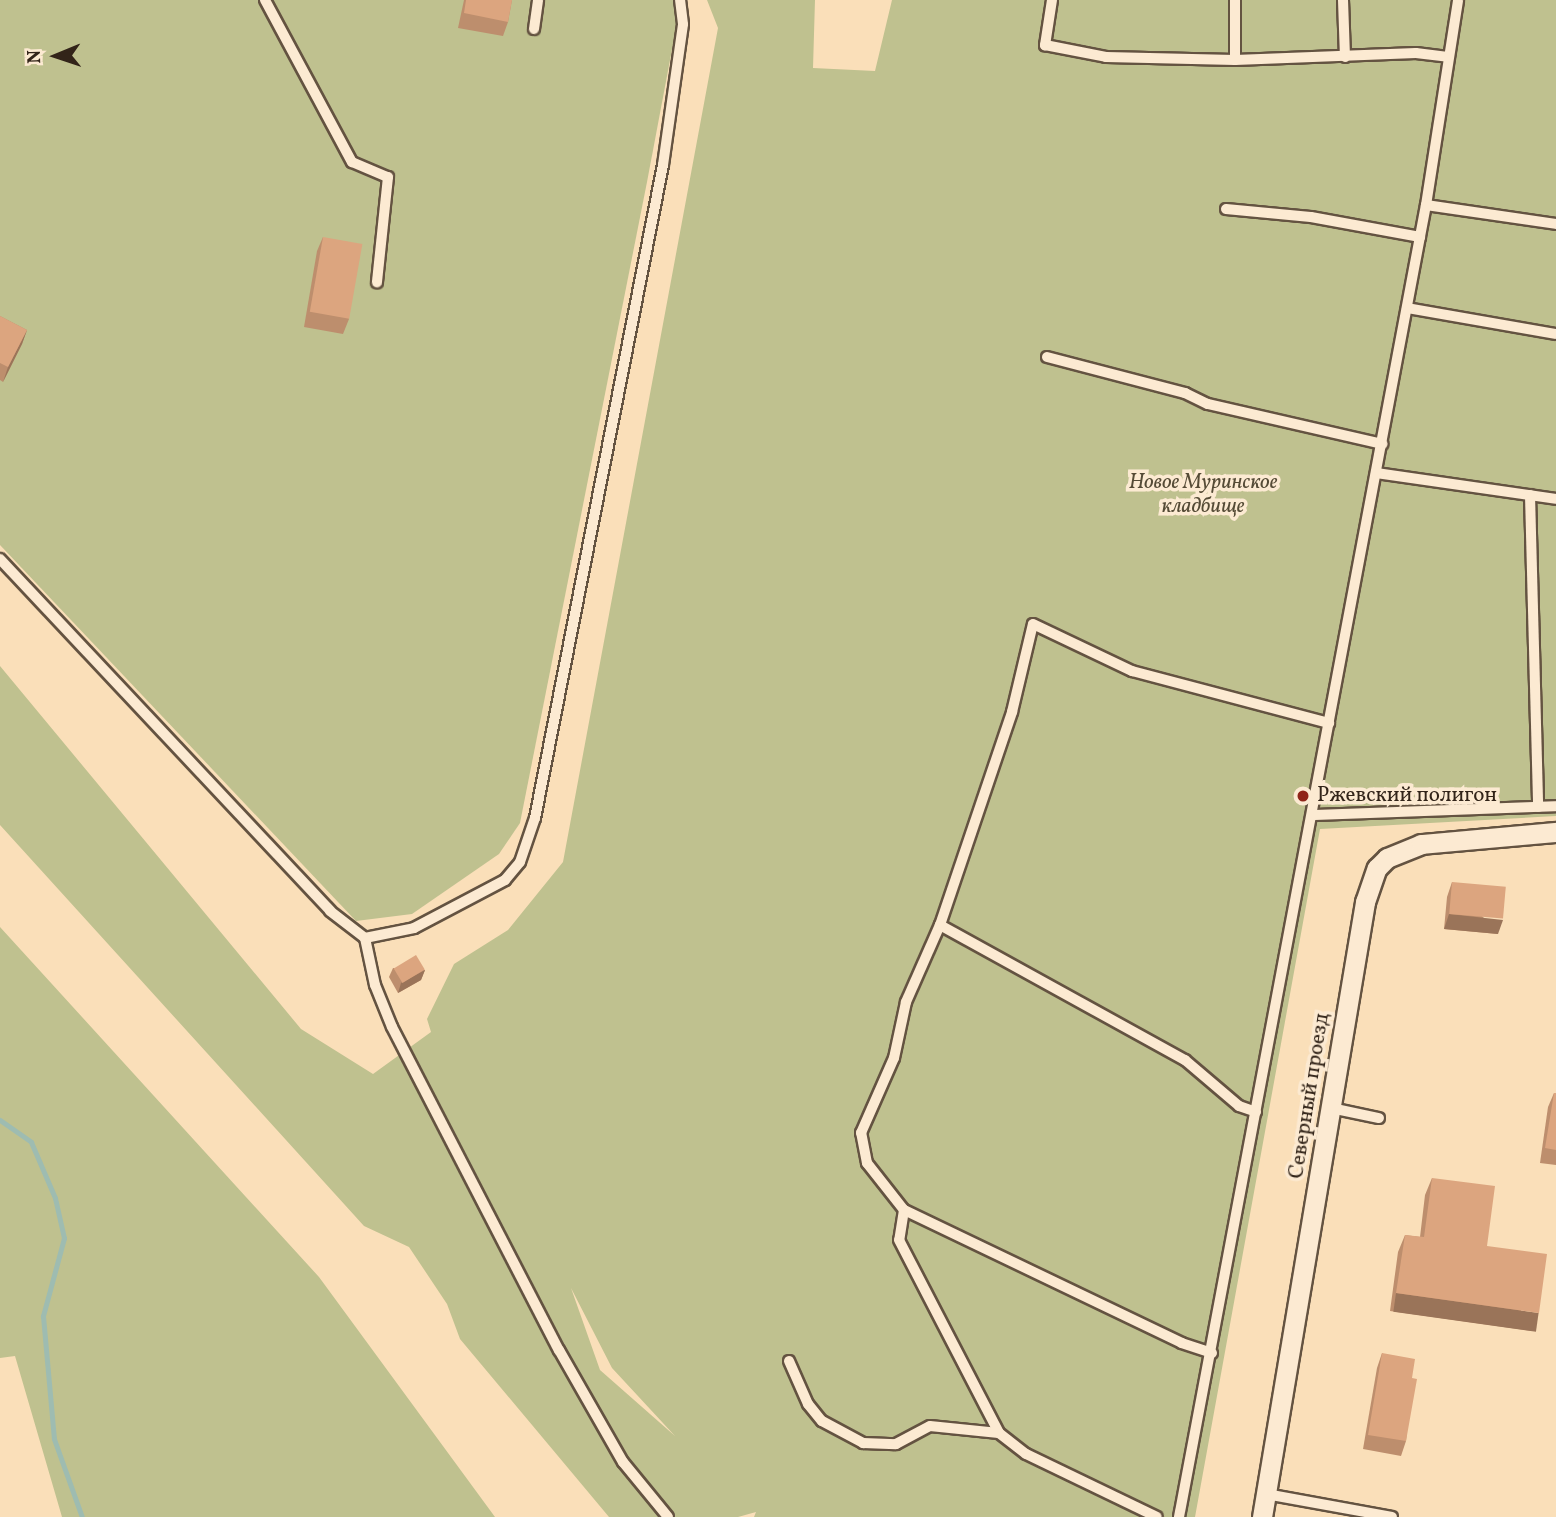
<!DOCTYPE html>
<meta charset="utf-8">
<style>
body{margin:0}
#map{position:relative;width:1556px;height:1517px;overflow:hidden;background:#fadfb9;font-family:Vollkorn,serif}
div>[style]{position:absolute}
.green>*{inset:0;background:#bfc18f}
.stream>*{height:5px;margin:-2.5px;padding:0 2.5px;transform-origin:2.5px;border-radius:2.5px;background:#9ebcb1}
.roads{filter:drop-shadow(2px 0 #645341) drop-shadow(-2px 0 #645341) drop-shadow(0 2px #645341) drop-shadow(0 -2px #645341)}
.lane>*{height:10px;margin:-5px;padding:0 5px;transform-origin:5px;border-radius:5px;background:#fcead2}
.street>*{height:19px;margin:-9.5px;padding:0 9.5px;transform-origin:9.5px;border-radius:9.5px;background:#fcead2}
.wall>*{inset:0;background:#bd8e6d}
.shaded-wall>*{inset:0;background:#9a7459;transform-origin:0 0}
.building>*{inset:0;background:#dca57f;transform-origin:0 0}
.dots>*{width:19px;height:19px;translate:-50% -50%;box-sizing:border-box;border:4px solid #fcead2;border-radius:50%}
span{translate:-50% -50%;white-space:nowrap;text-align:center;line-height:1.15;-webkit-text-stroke:7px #fcead2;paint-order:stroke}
.park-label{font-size:21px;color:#554b36;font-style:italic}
.poi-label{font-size:21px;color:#322419}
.left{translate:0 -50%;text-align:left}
.street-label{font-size:21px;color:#322419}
.north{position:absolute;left:21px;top:21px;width:70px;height:70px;-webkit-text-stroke:5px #fcead2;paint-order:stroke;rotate:268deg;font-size:19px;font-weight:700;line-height:28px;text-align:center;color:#322419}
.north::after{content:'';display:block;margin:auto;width:24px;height:32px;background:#322419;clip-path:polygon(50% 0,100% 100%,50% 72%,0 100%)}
</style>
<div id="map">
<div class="green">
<i style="clip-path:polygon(0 0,674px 0,677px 23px,647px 182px,520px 823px,499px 854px,412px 914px,356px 921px,0 545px)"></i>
<i style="clip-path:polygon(evenodd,707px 0,815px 0,813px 68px,875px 71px,892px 0,1556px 0,1556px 816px,1320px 829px,1195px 1517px,754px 1517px,756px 1512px,738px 1517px,609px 1517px,460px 1339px,447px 1304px,409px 1247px,364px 1226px,0 825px,0 666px,301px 1029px,373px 1074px,431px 1032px,427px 1019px,454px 964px,508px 930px,563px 862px,718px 28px,707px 0,571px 1288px,612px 1368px,675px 1436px,600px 1370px,571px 1288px)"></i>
<i style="clip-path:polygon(0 927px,319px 1277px,495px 1517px,62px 1517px,15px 1356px,0 1358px)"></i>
</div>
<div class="stream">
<i style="left:0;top:1120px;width:38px;rotate:35deg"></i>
<i style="left:31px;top:1142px;width:61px;rotate:66.8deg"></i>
<i style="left:55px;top:1198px;width:41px;rotate:77.3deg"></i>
<i style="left:64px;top:1238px;width:81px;rotate:105.1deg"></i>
<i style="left:43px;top:1316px;width:123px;rotate:84.9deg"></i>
<i style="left:54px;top:1439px;width:83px;rotate:70.3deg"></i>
</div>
<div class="roads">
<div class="lane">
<i style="left:265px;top:0;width:184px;rotate:61.8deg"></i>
<i style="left:352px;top:162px;width:39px;rotate:23deg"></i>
<i style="left:388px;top:177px;width:106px;rotate:96deg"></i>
<i style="left:1052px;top:0;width:46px;rotate:98.8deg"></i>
<i style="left:1045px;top:45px;width:62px;rotate:11.1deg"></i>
<i style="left:1106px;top:57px;width:129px;rotate:1.3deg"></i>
<i style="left:1235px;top:60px;width:181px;rotate:-2.2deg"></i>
<i style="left:1416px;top:53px;width:32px;rotate:7deg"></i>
<i style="left:1343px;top:0;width:57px;rotate:88deg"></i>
<i style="left:534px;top:29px;width:29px;rotate:-82deg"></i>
<i style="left:1235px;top:60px;width:60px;rotate:-90deg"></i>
<i style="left:1426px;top:205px;width:131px;rotate:8.3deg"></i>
<i style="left:1226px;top:209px;width:85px;rotate:5.4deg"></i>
<i style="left:1311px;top:217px;width:111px;rotate:10.4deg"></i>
<i style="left:1407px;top:308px;width:151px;rotate:9.9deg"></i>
<i style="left:1047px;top:357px;width:143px;rotate:14.6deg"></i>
<i style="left:1185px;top:393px;width:25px;rotate:26deg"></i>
<i style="left:1208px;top:404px;width:179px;rotate:12.9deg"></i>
<i style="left:1376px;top:473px;width:182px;rotate:8.2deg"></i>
<i style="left:1530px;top:495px;width:312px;rotate:88.5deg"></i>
<i style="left:0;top:559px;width:482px;rotate:46.8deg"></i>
<i style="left:330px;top:911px;width:44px;rotate:37.6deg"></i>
<i style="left:365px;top:938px;width:50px;rotate:-11.5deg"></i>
<i style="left:414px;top:928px;width:103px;rotate:-27.8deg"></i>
<i style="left:505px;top:880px;width:23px;rotate:-50deg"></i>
<i style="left:520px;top:862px;width:46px;rotate:-71.2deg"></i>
<i style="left:535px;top:818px;width:665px;rotate:-78.91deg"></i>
<i style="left:663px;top:165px;width:142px;rotate:-81.9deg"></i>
<i style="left:683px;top:24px;width:24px;rotate:-97deg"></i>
<i style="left:1313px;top:815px;width:243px;rotate:-2.1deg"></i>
<i style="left:940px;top:925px;width:280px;rotate:28.9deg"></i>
<i style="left:1185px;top:1060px;width:71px;rotate:40.4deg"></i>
<i style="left:1239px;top:1106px;width:18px;rotate:19deg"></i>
<i style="left:365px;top:938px;width:48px;rotate:78deg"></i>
<i style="left:375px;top:985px;width:45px;rotate:68deg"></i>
<i style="left:392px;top:1027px;width:364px;rotate:62.7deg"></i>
<i style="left:559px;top:1350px;width:129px;rotate:60.3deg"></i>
<i style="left:623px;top:1462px;width:71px;rotate:50.7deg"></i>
<i style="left:1331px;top:1108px;width:49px;rotate:11.8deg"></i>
<i style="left:904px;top:1210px;width:30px;rotate:99deg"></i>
<i style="left:899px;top:1240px;width:217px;rotate:62.6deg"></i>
<i style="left:999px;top:1433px;width:34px;rotate:38deg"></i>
<i style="left:1026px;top:1454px;width:145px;rotate:25.7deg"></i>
<i style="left:1212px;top:1353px;width:32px;rotate:-162deg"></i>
<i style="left:1182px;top:1343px;width:308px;rotate:-154.4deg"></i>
<i style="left:904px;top:1210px;width:60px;rotate:-128.2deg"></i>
<i style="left:867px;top:1163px;width:31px;rotate:-101deg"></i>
<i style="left:861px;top:1133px;width:82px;rotate:-66.3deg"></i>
<i style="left:894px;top:1058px;width:57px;rotate:-77.9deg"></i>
<i style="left:906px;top:1002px;width:84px;rotate:-66.2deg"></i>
<i style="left:940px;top:925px;width:225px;rotate:-71.3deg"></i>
<i style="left:1012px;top:712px;width:90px;rotate:-76.6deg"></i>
<i style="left:1033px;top:624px;width:110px;rotate:25.4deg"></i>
<i style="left:1132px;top:671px;width:204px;rotate:14.8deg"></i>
<i style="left:789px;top:1361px;width:47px;rotate:66.2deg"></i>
<i style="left:808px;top:1404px;width:22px;rotate:51deg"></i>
<i style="left:822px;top:1421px;width:47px;rotate:28.2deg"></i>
<i style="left:863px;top:1443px;width:33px;rotate:2deg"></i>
<i style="left:896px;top:1444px;width:38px;rotate:-28deg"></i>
<i style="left:930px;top:1426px;width:69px;rotate:5.8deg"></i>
<i style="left:1266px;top:1494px;width:128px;rotate:10.3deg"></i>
<i style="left:1179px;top:1517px;width:1335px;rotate:-79.34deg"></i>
<i style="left:1426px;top:205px;width:207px;rotate:-81.1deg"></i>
</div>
<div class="street">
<i style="left:1262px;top:1517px;width:624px;rotate:-80.49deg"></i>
<i style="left:1365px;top:902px;width:36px;rotate:-71deg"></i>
<i style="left:1377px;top:868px;width:14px;rotate:-45deg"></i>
<i style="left:1387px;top:858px;width:37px;rotate:-22deg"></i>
<i style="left:1421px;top:844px;width:136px;rotate:-5.1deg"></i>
</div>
</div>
<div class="wall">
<i style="clip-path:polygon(464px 0,512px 0,508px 22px,503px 36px,458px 28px)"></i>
<i style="clip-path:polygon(323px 237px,349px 319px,343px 334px,304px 327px,317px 251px)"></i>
<i style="clip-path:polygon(0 316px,27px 330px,22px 344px,3px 382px,0 380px)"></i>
<i style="clip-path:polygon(1452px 882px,1498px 934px,1444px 929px,1447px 897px)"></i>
<i style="clip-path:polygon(393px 968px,425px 970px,421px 980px,398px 993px,389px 977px)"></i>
<i style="clip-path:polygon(1554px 1093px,1556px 1093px,1556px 1165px,1540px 1163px,1548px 1107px)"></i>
<i style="clip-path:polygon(1432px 1178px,1487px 1246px,1532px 1331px,1390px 1311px,1398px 1252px,1405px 1235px,1420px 1237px,1425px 1195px)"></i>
<i style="clip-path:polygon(1382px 1353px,1412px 1378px,1406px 1441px,1401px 1456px,1363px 1449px,1377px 1368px)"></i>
</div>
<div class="shaded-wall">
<i style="clip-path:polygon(27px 330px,22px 344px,3px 382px,8px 367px)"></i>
<i style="clip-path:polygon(1449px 914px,1503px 920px,1498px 934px,1444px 929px)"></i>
<i style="clip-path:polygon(425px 970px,421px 980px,398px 993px,401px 983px)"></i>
<i style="left:1396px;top:1293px;width:144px;height:19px;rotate:8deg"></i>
</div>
<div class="building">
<i style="clip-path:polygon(466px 0,512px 0,508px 22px,464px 13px)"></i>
<i style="left:323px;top:237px;width:40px;height:76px;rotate:10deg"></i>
<i style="clip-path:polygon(0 316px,27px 330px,8px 367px,0 363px)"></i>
<i style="left:1452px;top:882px;width:54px;height:32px;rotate:5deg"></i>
<i style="left:416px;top:955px;width:17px;height:26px;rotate:59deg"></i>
<i style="clip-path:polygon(1554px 1093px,1556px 1093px,1556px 1150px,1545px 1148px)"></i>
<i style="clip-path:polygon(1432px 1178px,1495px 1186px,1487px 1246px,1547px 1254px,1539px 1313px,1396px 1293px,1405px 1235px,1424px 1237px)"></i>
<i style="clip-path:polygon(1382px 1353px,1415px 1359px,1412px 1378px,1417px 1379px,1406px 1441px,1368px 1435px)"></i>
</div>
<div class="dots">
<i style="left:1303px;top:796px;background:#8f2418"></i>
</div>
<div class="park-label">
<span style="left:1203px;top:495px">Новое Муринское<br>кладбище</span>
</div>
<div class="poi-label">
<span class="left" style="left:1317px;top:796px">Ржевский полигон</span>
</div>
<div class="street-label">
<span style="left:1310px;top:1096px;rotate:-81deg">Северный проезд</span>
</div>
<div class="north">N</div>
</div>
